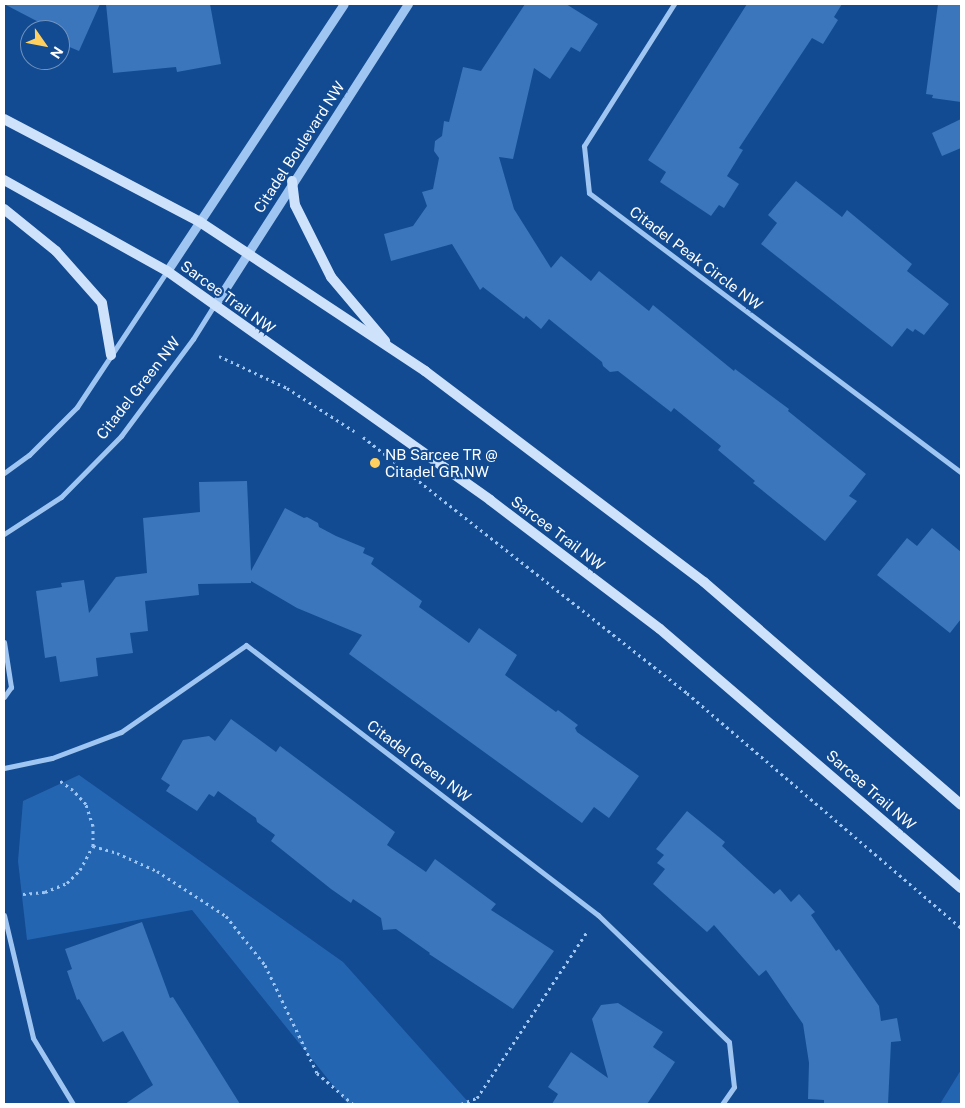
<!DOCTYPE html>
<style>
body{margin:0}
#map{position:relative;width:965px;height:1108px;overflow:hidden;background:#124b92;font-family:"Public Sans",sans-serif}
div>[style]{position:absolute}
.green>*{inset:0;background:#2465b2}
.building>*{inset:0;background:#3b75bb}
.path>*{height:3px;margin-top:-1.5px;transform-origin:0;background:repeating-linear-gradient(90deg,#9fc5f2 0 2.5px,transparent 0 6.5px)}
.minor>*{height:5px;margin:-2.5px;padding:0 2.5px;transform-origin:2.5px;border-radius:2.5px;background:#9fc5f2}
.tertiary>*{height:9px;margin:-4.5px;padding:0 4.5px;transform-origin:4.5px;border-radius:4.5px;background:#9fc5f2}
.secondary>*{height:10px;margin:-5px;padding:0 5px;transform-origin:5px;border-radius:5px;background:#cee2fc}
.dots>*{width:14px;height:14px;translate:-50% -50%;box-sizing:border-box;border:2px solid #124b92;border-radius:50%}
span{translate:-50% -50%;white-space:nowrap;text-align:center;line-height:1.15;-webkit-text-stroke:4.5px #124b92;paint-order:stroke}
.street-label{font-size:15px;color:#fff}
.poi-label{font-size:15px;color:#fff}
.left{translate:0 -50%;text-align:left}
.frame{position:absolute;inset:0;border:5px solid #fff;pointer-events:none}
.north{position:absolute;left:20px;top:20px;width:50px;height:50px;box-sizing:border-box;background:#124b92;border:1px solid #7193be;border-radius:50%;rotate:123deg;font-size:14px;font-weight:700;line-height:20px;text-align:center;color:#fff}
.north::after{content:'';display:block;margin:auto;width:18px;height:22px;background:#ffd060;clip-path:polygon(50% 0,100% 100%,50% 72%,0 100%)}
</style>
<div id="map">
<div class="green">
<i style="clip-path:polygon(79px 775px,343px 962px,470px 1104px,348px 1104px,192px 910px,27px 940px,18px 861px,23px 801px)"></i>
<i style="clip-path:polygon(961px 1070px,961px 1104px,940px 1104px)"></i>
</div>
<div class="building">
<i style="clip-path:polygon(4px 4px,100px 4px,79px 51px,60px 43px,60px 30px,54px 30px)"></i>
<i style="clip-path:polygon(106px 4px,210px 4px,221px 64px,177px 72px,176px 67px,113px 73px)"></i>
<i style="clip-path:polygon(525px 4px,566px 4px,598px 24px,580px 52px,571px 47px,550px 79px,534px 68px,513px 159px,499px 157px,514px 209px,551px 268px,561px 256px,591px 281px,599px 271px,649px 311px,653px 305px,734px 371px,735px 369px,789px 409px,788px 411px,866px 474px,849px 496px,857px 501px,825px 541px,753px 483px,755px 481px,718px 450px,721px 446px,674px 408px,671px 412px,618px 371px,610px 372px,603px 366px,602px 362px,549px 319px,541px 329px,526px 316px,524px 319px,483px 287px,480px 290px,452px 244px,391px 261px,384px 234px,413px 226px,427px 206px,422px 192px,433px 189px,439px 158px,434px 151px,435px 141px,442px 136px,444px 121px,449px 122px,463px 67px,481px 71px)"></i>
<i style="clip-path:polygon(747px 4px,842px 4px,834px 17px,838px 20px,823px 44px,812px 38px,739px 148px,743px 150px,727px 176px,739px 184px,724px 208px,719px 205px,711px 216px,660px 182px,666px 172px,648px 160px)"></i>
<i style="clip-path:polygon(938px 4px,961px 4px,961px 102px,932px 98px,933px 95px,926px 94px)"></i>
<i style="clip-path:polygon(961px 119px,961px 148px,942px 156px,932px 133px)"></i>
<i style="clip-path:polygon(796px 181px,842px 217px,847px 210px,912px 264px,907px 271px,949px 304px,924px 335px,915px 329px,913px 332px,907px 328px,892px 347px,761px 244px,777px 223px,768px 215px)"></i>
<i style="clip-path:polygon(247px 481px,251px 571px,285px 508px,304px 518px,307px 517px,318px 523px,319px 527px,336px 536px,365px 548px,363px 553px,374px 558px,371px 564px,422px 601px,419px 607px,469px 643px,479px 628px,517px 655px,505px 675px,556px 712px,558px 710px,578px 725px,575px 728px,577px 732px,639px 776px,609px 818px,594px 807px,582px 823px,349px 654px,362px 635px,297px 608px,251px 581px,251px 583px,198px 584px,199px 595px,145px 601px,148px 631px,130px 633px,133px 653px,96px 658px,98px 676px,60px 682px,56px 656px,45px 658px,36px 591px,62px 587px,61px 583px,84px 580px,89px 613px,116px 577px,147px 573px,143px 518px,200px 512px,199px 482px)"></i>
<i style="clip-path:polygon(932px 528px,961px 552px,961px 619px,950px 633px,877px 575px,907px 538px,917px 546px)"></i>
<i style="clip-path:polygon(231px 719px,276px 752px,280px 746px,395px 832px,387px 845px,426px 872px,435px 859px,496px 904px,491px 910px,554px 951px,513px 1009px,429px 954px,430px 953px,396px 929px,383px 930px,381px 918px,353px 899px,351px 903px,331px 889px,271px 841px,275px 835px,257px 822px,256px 818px,218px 791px,214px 797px,209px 794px,197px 811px,166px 791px,170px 785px,161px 779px,183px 740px,209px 736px,215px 741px)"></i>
<i style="clip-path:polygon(687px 811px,725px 842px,722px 846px,774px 894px,780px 889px,791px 902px,799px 894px,815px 912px,811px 915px,836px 951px,839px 949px,879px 1006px,881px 1021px,897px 1018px,901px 1041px,891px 1042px,888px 1104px,824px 1104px,824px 1100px,808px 1099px,809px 1063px,803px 1024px,766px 970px,759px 976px,714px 925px,707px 932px,653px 884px,665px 869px,657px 863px,664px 855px,656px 849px)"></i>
<i style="clip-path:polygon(142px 922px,170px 998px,173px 997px,240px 1104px,125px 1104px,153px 1085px,123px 1031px,103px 1042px,79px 999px,77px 1000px,67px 971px,72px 969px,65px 949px)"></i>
<i style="clip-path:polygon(618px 1003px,663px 1032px,653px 1047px,675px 1062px,656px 1091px,647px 1104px,552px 1104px,558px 1094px,548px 1087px,571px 1052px,608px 1078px,592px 1019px,601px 1005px)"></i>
</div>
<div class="path">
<i style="left:219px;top:356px;width:75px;rotate:25.2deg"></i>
<i style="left:287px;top:388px;width:80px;rotate:32.7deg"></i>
<i style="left:363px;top:437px;width:413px;rotate:38.3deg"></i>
<i style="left:687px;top:693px;width:361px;rotate:40.6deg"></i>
<i style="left:93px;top:846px;width:25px;rotate:16deg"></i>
<i style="left:117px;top:853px;width:44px;rotate:24.2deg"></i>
<i style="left:157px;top:871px;width:82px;rotate:33.1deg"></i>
<i style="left:226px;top:916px;width:63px;rotate:51.5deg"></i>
<i style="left:265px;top:965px;width:120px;rotate:64.3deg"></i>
<i style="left:317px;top:1073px;width:48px;rotate:40.7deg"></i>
<i style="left:23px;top:894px;width:22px;rotate:-5deg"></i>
<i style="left:45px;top:892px;width:24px;rotate:-22deg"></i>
<i style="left:67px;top:883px;width:18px;rotate:-45deg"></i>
<i style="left:80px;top:870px;width:27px;rotate:-62deg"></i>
<i style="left:93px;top:846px;width:20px;rotate:-90deg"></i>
<i style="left:93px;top:826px;width:23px;rotate:-108deg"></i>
<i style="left:86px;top:804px;width:19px;rotate:-133deg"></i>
<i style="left:73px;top:790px;width:16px;rotate:-145deg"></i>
<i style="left:461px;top:1104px;width:17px;rotate:-21deg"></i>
<i style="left:477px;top:1098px;width:201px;rotate:-56.5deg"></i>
</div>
<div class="minor">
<i style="left:674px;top:4px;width:168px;rotate:122.4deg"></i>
<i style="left:584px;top:146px;width:47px;rotate:83.9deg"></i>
<i style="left:589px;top:193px;width:465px;rotate:36.9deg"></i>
<i style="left:4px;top:473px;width:31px;rotate:-36deg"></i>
<i style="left:29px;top:455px;width:68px;rotate:-45deg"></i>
<i style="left:77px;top:407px;width:163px;rotate:-56.5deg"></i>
<i style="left:4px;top:534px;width:68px;rotate:-33deg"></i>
<i style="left:61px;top:497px;width:86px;rotate:-45.5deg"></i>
<i style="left:121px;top:436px;width:121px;rotate:-53.4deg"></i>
<i style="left:193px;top:339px;width:39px;rotate:-58deg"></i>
<i style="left:4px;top:642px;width:46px;rotate:81.2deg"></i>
<i style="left:11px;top:687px;width:12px;rotate:125deg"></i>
<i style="left:4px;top:768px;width:49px;rotate:-11.8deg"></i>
<i style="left:52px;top:758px;width:74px;rotate:-20.6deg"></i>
<i style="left:121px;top:732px;width:152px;rotate:-34.8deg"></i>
<i style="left:246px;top:645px;width:444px;rotate:37.5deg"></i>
<i style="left:598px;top:915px;width:182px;rotate:44.1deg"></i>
<i style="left:729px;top:1042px;width:45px;rotate:83.7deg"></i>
<i style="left:734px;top:1087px;width:21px;rotate:125deg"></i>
<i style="left:4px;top:915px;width:126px;rotate:76.7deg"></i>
<i style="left:33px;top:1038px;width:77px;rotate:58.8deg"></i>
</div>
<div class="tertiary">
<i style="left:167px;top:271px;width:320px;rotate:-56.5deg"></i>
<i style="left:214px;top:306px;width:359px;rotate:-57.3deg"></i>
</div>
<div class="secondary">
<i style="left:4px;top:119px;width:221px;rotate:27.7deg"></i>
<i style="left:200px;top:222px;width:270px;rotate:33.5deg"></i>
<i style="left:425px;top:371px;width:350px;rotate:37.1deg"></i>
<i style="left:704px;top:582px;width:340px;rotate:40.9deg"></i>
<i style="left:4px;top:180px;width:187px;rotate:29.2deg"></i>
<i style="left:167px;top:271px;width:396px;rotate:35.3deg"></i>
<i style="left:490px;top:500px;width:213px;rotate:37.2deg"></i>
<i style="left:660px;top:629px;width:397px;rotate:40.7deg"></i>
<i style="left:292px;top:181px;width:24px;rotate:83deg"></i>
<i style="left:295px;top:205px;width:80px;rotate:63.4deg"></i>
<i style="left:331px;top:277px;width:84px;rotate:49.8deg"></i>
<i style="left:4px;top:209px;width:67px;rotate:38.9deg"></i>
<i style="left:56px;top:251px;width:69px;rotate:48.5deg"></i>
<i style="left:102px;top:303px;width:53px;rotate:80.2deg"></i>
</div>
<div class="dots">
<i style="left:375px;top:463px;background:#ffd060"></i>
</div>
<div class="street-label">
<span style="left:299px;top:147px;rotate:-57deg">Citadel Boulevard NW</span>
<span style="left:696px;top:258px;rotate:37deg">Citadel Peak Circle NW</span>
<span style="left:228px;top:297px;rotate:36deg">Sarcee Trail NW</span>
<span style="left:138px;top:388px;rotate:-52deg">Citadel Green NW</span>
<span style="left:558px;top:533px;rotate:37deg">Sarcee Trail NW</span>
<span style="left:419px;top:761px;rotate:37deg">Citadel Green NW</span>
<span style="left:871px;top:790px;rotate:41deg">Sarcee Trail NW</span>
</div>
<div class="poi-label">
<span class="left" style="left:385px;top:463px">NB Sarcee TR @<br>Citadel GR NW</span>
</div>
<div class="frame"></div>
<div class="north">N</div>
</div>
